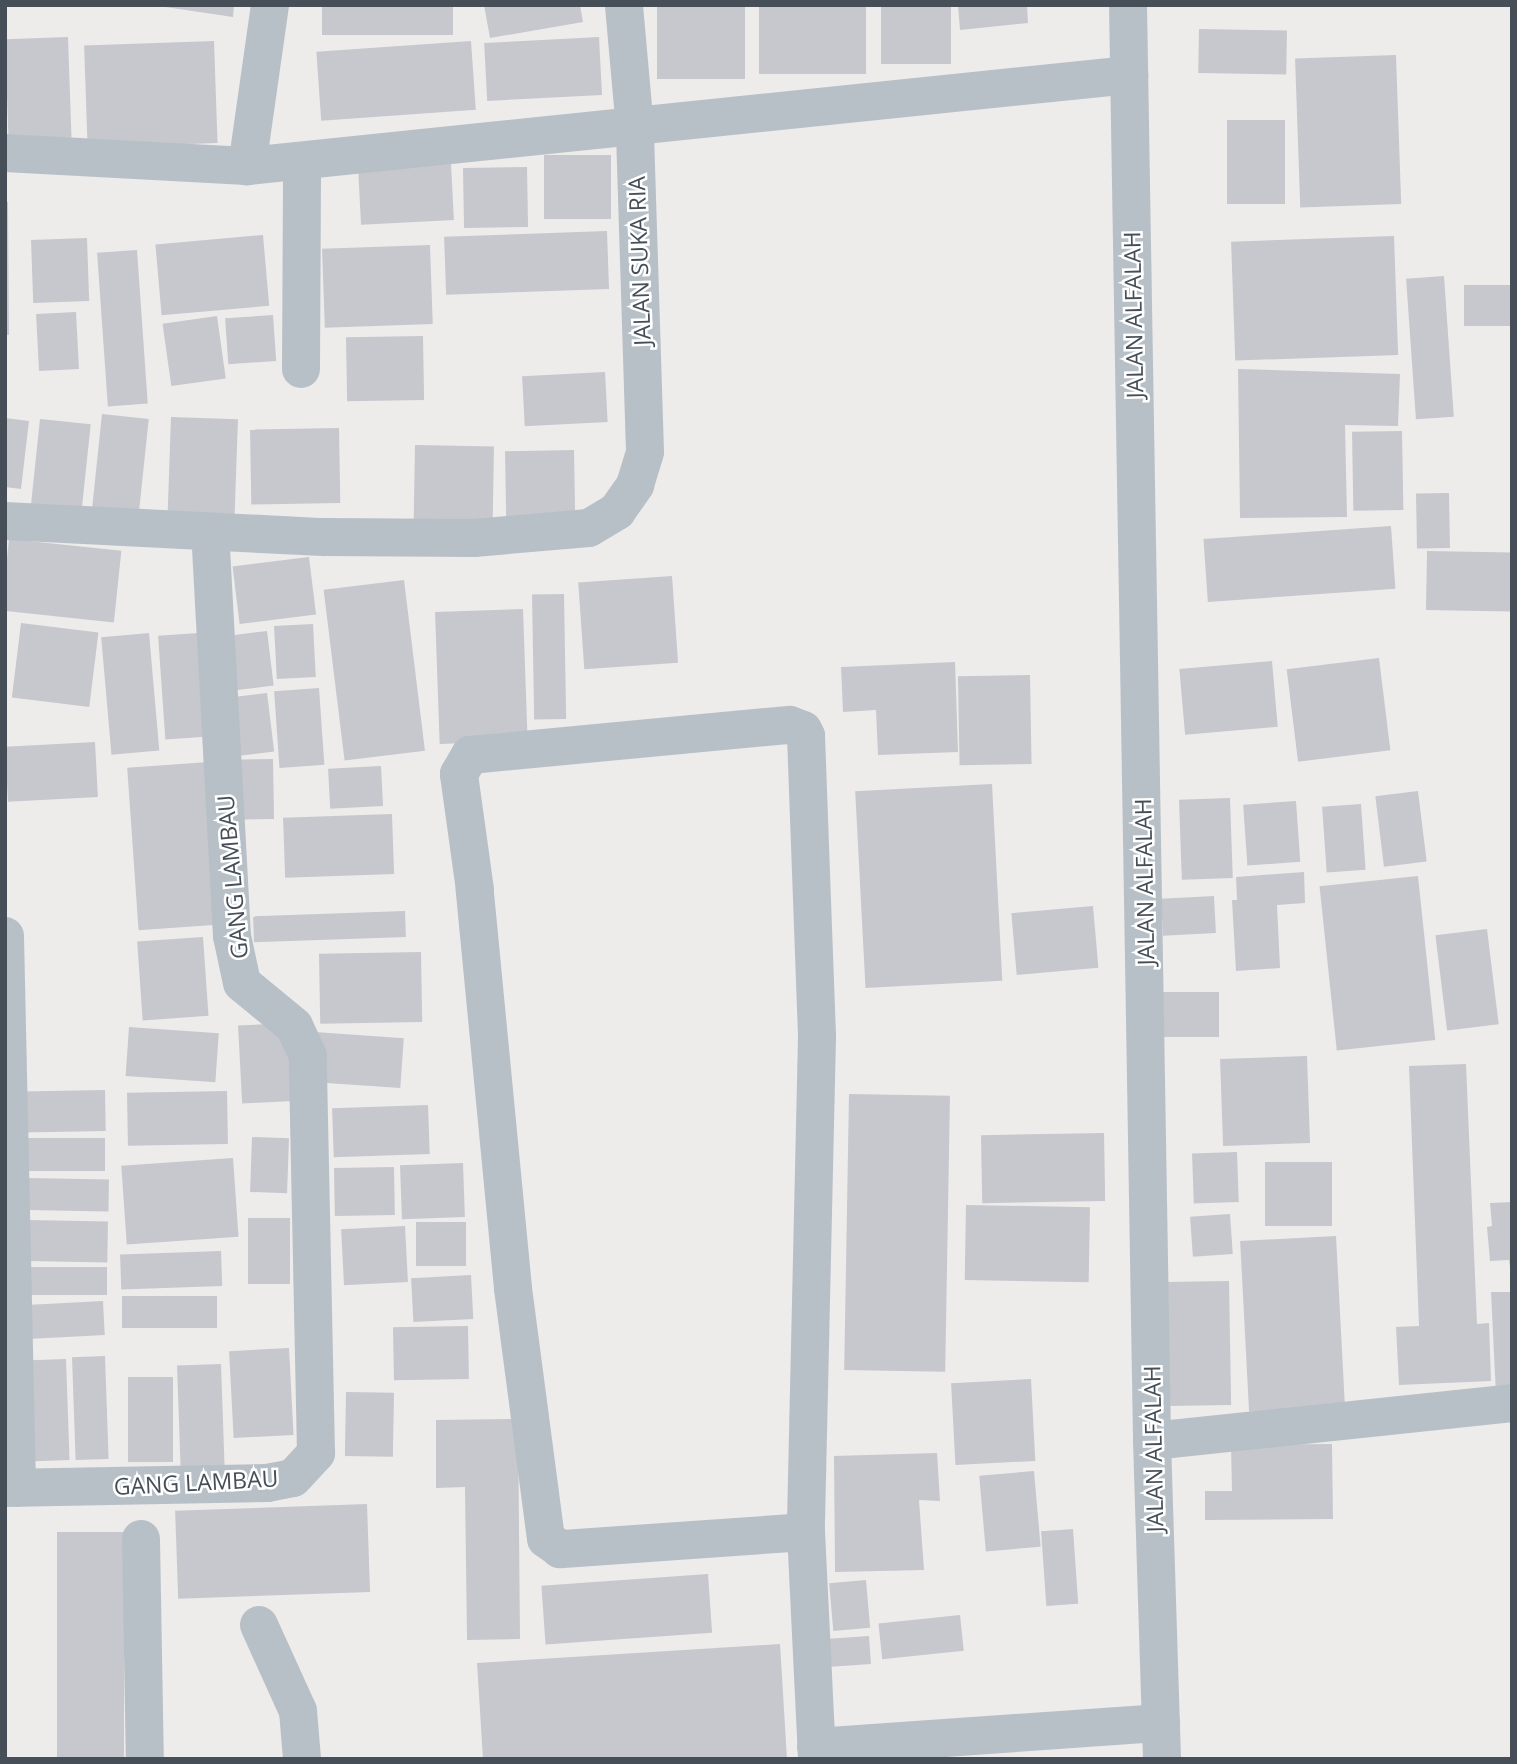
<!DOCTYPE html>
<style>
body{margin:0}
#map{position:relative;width:1517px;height:1764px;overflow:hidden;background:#eeebeb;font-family:"Open Sans",sans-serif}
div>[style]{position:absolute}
.building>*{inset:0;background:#c6c8ce;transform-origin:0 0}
.minor>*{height:38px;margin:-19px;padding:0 19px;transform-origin:19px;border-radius:19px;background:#b8c0c7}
span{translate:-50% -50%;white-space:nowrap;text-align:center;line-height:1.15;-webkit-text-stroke:5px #fff;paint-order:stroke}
.street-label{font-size:23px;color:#464f57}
.frame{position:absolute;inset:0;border:7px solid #464f57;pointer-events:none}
</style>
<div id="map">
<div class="building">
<i style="clip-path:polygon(152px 5px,234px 5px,233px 17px)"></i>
<i style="left:322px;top:5px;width:131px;height:30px"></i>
<i style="clip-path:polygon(484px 5px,580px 5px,583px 22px,490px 38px)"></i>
<i style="left:657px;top:5px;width:88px;height:74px"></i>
<i style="left:759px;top:5px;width:107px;height:69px"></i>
<i style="left:881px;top:5px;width:70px;height:59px"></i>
<i style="clip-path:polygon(958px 5px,1027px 5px,1028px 23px,960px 30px)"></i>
<i style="left:1199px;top:29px;width:88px;height:44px;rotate:1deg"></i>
<i style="left:68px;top:37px;width:101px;height:63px;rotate:88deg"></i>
<i style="left:599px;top:37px;width:58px;height:115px;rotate:87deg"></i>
<i style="left:214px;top:41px;width:102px;height:130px;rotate:88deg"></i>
<i style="left:471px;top:41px;width:69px;height:155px;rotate:86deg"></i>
<i style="left:1396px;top:55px;width:149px;height:101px;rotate:88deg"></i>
<i style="left:1227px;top:120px;width:58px;height:84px"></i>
<i style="left:611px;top:155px;width:64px;height:67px;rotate:90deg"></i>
<i style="left:451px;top:164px;width:56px;height:93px;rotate:87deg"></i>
<i style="left:527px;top:167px;width:60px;height:64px;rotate:89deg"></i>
<i style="clip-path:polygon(5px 202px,8px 202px,9px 335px,5px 335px)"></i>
<i style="left:607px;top:231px;width:58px;height:163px;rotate:88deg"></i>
<i style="left:263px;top:235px;width:71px;height:108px;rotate:85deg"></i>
<i style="left:1394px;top:236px;width:119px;height:163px;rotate:88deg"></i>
<i style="left:87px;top:238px;width:63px;height:56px;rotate:88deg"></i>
<i style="left:430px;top:245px;width:79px;height:108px;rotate:88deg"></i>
<i style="left:137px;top:250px;width:154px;height:40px;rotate:86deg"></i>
<i style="left:1444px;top:276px;width:141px;height:38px;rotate:86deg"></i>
<i style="left:1512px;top:285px;width:41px;height:48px;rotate:90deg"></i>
<i style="left:76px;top:312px;width:57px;height:40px;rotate:87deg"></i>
<i style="left:273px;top:315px;width:46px;height:48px;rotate:86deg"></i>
<i style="left:217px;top:316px;width:63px;height:55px;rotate:82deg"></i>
<i style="left:423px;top:336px;width:64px;height:77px;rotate:89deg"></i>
<i style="clip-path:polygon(1238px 369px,1400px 374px,1398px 426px,1345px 425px,1347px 517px,1240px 518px)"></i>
<i style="left:605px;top:372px;width:50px;height:83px;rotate:87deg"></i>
<i style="left:102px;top:414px;width:47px;height:106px;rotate:6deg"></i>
<i style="left:171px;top:417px;width:67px;height:103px;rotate:2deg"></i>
<i style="clip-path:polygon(5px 418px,29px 421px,21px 489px,5px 487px)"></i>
<i style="left:40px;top:419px;width:51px;height:96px;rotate:6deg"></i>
<i style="left:339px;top:428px;width:75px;height:89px;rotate:89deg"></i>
<i style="left:1402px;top:431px;width:79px;height:50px;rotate:89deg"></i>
<i style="left:415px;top:445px;width:79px;height:83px;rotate:1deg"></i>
<i style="left:574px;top:450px;width:69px;height:69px;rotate:89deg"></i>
<i style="left:1449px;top:493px;width:55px;height:33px;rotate:89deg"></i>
<i style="left:1391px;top:526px;width:63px;height:188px;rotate:86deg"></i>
<i style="left:9px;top:539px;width:113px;height:72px;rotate:6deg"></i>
<i style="left:1427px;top:551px;width:85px;height:59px;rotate:1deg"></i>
<i style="left:309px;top:557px;width:58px;height:77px;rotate:83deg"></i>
<i style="left:672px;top:576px;width:87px;height:94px;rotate:86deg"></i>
<i style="left:404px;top:580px;width:172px;height:81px;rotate:83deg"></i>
<i style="left:564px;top:594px;width:125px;height:32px;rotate:89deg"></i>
<i style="left:523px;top:609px;width:132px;height:88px;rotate:88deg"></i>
<i style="left:21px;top:623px;width:78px;height:75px;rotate:7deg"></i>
<i style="left:313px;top:624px;width:53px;height:39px;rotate:87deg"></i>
<i style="left:267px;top:631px;width:55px;height:43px;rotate:83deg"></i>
<i style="left:149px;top:633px;width:118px;height:48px;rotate:85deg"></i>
<i style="left:198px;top:633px;width:104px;height:40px;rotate:86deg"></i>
<i style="left:1379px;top:658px;width:93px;height:93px;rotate:83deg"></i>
<i style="left:1272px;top:661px;width:66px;height:93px;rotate:85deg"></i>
<i style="clip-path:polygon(955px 662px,958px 752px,878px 755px,876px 710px,843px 712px,841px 667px)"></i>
<i style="left:1030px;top:675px;width:89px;height:72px;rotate:89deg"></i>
<i style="left:319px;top:688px;width:77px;height:45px;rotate:86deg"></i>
<i style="left:267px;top:693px;width:59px;height:41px;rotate:83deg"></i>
<i style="left:95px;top:742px;width:55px;height:90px;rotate:87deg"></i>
<i style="left:273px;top:759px;width:60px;height:41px;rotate:89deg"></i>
<i style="left:209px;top:762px;width:163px;height:82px;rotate:86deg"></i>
<i style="left:381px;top:766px;width:40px;height:53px;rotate:87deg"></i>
<i style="left:992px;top:784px;width:197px;height:137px;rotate:87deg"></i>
<i style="left:1418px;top:791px;width:71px;height:43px;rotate:83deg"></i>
<i style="left:1230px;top:798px;width:80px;height:51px;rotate:88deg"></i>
<i style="left:1296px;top:801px;width:61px;height:53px;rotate:86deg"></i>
<i style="left:1361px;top:804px;width:66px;height:39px;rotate:86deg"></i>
<i style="left:392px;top:814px;width:60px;height:109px;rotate:88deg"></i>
<i style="clip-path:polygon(1304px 872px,1305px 903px,1277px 905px,1280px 968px,1236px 971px,1232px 900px,1237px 900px,1236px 877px)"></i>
<i style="left:1418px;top:876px;width:165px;height:99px;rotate:84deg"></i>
<i style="left:1214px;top:896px;width:37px;height:53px;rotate:87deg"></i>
<i style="left:1093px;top:906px;width:62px;height:82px;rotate:85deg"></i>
<i style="left:405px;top:911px;width:26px;height:152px;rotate:88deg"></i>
<i style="left:1487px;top:929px;width:96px;height:52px;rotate:83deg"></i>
<i style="left:203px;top:937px;width:79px;height:66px;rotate:86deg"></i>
<i style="left:421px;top:952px;width:70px;height:102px;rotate:89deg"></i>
<i style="left:1160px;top:992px;width:59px;height:45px"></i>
<i style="left:288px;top:1023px;width:78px;height:50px;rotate:87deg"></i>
<i style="left:129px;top:1027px;width:90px;height:49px;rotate:4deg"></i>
<i style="left:315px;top:1032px;width:89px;height:50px;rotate:4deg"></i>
<i style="left:1307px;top:1056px;width:87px;height:87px;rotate:88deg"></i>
<i style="clip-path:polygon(1466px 1064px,1477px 1324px,1489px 1323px,1491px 1381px,1399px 1385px,1396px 1327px,1419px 1326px,1409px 1066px)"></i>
<i style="left:105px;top:1090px;width:41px;height:83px;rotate:89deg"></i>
<i style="left:227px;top:1091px;width:53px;height:100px;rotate:89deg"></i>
<i style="left:849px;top:1094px;width:101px;height:276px;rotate:1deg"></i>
<i style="left:428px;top:1105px;width:49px;height:96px;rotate:88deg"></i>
<i style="left:1104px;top:1133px;width:68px;height:123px;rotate:89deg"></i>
<i style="left:252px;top:1137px;width:37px;height:55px;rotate:2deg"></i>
<i style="left:27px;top:1138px;width:78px;height:33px"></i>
<i style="left:1237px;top:1152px;width:50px;height:45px;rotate:88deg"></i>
<i style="left:233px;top:1158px;width:79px;height:112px;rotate:86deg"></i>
<i style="left:1265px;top:1162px;width:67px;height:64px"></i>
<i style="left:463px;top:1163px;width:54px;height:63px;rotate:88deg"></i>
<i style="left:394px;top:1167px;width:48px;height:60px;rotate:89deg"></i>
<i style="left:28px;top:1178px;width:81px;height:32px;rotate:1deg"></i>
<i style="clip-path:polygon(1512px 1202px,1512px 1267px,1510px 1267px,1509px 1260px,1490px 1261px,1487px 1227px,1492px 1226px,1490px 1203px)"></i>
<i style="left:966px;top:1205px;width:124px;height:75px;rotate:1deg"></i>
<i style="left:1230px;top:1214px;width:40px;height:40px;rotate:86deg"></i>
<i style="left:248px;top:1218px;width:42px;height:66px"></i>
<i style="left:28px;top:1220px;width:80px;height:41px;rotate:1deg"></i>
<i style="left:466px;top:1222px;width:44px;height:50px;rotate:90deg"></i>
<i style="left:405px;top:1226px;width:56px;height:64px;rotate:87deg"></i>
<i style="left:1336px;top:1236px;width:171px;height:96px;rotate:87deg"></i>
<i style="left:221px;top:1251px;width:35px;height:101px;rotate:88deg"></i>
<i style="left:28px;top:1267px;width:79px;height:28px"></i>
<i style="left:471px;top:1275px;width:44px;height:60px;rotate:87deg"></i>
<i style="left:1229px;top:1281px;width:124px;height:64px;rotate:89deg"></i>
<i style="clip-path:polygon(1491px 1292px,1512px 1292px,1512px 1394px,1496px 1395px)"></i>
<i style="left:217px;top:1296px;width:32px;height:95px;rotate:90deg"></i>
<i style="left:103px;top:1301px;width:34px;height:77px;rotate:87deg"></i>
<i style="left:468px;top:1326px;width:53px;height:75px;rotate:89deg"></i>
<i style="left:289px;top:1348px;width:87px;height:60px;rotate:87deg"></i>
<i style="left:105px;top:1356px;width:103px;height:33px;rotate:88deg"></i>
<i style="left:66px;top:1359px;width:101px;height:42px;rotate:88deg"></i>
<i style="left:221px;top:1364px;width:106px;height:44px;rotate:88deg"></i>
<i style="left:128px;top:1377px;width:45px;height:85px"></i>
<i style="left:1031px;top:1379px;width:82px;height:80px;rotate:87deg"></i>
<i style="left:346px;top:1392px;width:48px;height:64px;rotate:1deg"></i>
<i style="clip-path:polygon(518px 1419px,520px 1639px,467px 1640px,465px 1487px,436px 1488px,436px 1420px)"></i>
<i style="clip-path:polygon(1332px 1444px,1333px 1519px,1205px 1520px,1205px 1491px,1232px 1491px,1231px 1445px)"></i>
<i style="clip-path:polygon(937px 1453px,940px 1501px,919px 1500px,924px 1570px,835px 1572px,834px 1456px)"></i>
<i style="left:1034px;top:1471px;width:76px;height:55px;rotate:85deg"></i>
<i style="left:367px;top:1504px;width:88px;height:192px;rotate:88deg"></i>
<i style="left:1073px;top:1529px;width:75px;height:32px;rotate:86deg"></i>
<i style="left:57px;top:1532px;width:67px;height:227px"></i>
<i style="left:708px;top:1574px;width:59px;height:167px;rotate:86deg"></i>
<i style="left:866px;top:1580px;width:48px;height:37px;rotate:85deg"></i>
<i style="left:960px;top:1615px;width:36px;height:82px;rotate:84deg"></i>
<i style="left:869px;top:1636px;width:28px;height:40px;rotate:86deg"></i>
<i style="clip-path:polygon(780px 1644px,787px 1759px,483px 1759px,477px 1663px)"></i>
</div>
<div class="minor">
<i style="left:270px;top:5px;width:163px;rotate:98.1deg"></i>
<i style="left:247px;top:166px;width:887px;rotate:-5.89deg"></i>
<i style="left:1128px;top:5px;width:1436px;rotate:89.04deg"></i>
<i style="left:1152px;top:1441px;width:318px;rotate:88.2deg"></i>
<i style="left:5px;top:153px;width:242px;rotate:3.1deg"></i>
<i style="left:301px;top:369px;width:207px;rotate:-89.7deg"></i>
<i style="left:5px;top:521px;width:319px;rotate:2.9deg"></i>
<i style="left:324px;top:537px;width:150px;rotate:0.4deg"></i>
<i style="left:474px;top:538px;width:115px;rotate:-5deg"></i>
<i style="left:589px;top:528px;width:33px;rotate:-31deg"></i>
<i style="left:617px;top:511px;width:32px;rotate:-55deg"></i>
<i style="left:635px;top:485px;width:34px;rotate:-73deg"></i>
<i style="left:645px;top:452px;width:323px;rotate:-91.8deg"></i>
<i style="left:635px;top:129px;width:124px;rotate:-95.1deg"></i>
<i style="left:5px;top:936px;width:552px;rotate:88.75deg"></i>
<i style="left:1152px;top:1441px;width:362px;rotate:-6deg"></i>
<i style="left:5px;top:1488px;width:262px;rotate:-1.1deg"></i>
<i style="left:267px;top:1483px;width:26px;rotate:-11deg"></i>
<i style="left:293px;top:1478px;width:34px;rotate:-47deg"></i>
<i style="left:316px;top:1453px;width:397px;rotate:-91.2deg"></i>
<i style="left:308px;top:1056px;width:33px;rotate:-115deg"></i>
<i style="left:294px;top:1026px;width:67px;rotate:-140.4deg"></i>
<i style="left:242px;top:983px;width:48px;rotate:-102deg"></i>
<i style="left:232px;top:936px;width:405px;rotate:-93.1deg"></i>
<i style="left:806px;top:1532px;width:247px;rotate:176deg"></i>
<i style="left:560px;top:1549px;width:17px;rotate:-144deg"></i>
<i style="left:546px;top:1539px;width:253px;rotate:-97.5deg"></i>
<i style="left:513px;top:1288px;width:400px;rotate:-95.5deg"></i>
<i style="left:475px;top:890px;width:117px;rotate:-97.9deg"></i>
<i style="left:459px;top:774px;width:22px;rotate:-60deg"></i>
<i style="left:470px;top:755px;width:321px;rotate:-5.4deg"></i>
<i style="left:790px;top:725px;width:14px;rotate:21deg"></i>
<i style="left:803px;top:730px;width:7px;rotate:63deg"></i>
<i style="left:806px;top:736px;width:301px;rotate:87.9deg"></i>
<i style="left:817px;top:1037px;width:495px;rotate:91.3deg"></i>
<i style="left:806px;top:1532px;width:227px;rotate:87.2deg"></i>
<i style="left:141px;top:1539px;width:220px;rotate:89deg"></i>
<i style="left:259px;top:1625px;width:94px;rotate:65.6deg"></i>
<i style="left:298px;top:1711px;width:48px;rotate:85.2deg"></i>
<i style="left:816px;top:1747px;width:346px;rotate:-4deg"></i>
</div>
<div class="street-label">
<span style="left:639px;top:261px;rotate:-92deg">JALAN SUKA RIA</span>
<span style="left:1133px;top:315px;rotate:-91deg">JALAN ALFALAH</span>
<span style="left:232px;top:877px;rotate:-95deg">GANG LAMBAU</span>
<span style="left:1144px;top:882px;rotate:-91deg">JALAN ALFALAH</span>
<span style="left:1153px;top:1449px;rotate:-91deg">JALAN ALFALAH</span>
<span style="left:196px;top:1482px;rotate:-3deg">GANG LAMBAU</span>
</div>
<div class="frame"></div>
</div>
